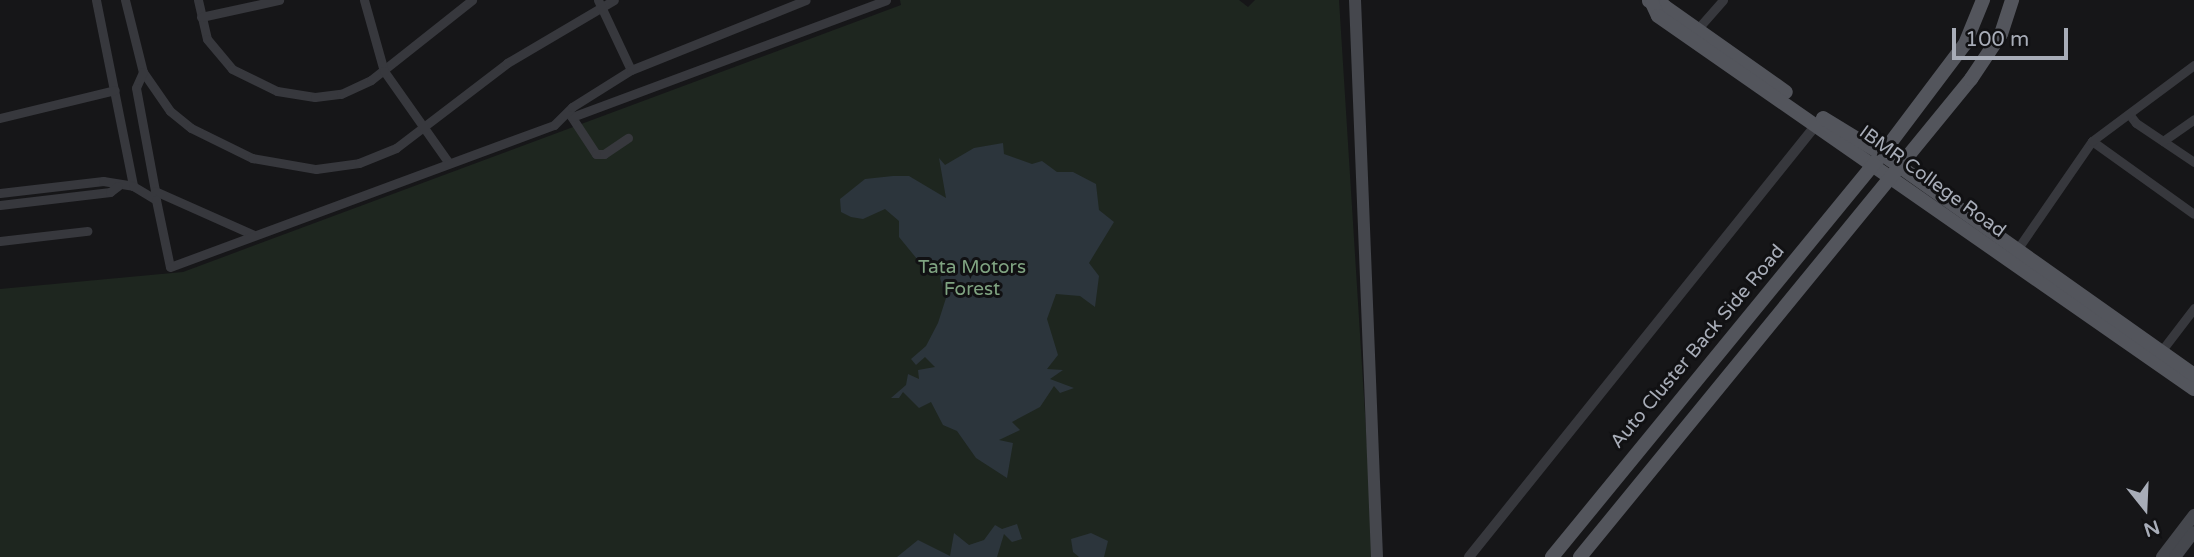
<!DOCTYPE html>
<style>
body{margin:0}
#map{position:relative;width:2194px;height:557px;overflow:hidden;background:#161618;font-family:"Varela Round",sans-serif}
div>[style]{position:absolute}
.green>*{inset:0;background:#1e261f}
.water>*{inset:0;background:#2c353c}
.minor>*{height:9px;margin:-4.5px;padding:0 4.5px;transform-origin:4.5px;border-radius:4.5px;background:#37383d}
.tertiary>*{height:10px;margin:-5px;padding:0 5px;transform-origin:5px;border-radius:5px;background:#37383d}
.secondary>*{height:12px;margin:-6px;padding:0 6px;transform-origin:6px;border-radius:6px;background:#45474d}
.primary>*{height:14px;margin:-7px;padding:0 7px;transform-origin:7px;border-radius:7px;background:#53555c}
span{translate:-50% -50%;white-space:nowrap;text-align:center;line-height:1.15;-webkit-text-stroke:6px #111113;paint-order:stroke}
.street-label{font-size:19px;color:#a8adb8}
.park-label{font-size:19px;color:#7fa381}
.north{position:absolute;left:2110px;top:473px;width:70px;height:70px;-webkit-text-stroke:5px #111113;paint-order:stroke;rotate:162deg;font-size:19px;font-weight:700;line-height:28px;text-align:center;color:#a8adb8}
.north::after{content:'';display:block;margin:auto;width:24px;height:32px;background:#a8adb8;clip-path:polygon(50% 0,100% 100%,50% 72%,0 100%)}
.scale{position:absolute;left:1952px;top:28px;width:116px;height:32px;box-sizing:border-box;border:4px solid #a8adb8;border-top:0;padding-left:9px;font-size:21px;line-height:24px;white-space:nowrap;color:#a8adb8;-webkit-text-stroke:5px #111113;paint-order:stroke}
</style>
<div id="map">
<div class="green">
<i style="clip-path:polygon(900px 0,1239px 0,1248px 7px,1255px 0,1339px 0,1374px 557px,0 557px,0 289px,183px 272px,901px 5px)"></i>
</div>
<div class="water">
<i style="clip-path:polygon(1003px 143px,1004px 154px,1032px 164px,1042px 161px,1057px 172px,1073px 172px,1096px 184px,1099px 210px,1114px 222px,1089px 263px,1099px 276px,1095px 307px,1080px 296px,1056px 294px,1047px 319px,1058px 355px,1047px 369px,1063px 370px,1050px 379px,1074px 388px,1060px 393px,1054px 386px,1040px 407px,1012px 422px,1020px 430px,999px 440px,1013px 443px,1007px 478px,976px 458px,957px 431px,943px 425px,931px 402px,919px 408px,903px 392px,899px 398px,891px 398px,906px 385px,908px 374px,919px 379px,918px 370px,935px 367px,925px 357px,916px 365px,911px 359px,926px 346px,938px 323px,946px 298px,940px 278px,943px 272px,917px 259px,899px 237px,899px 221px,885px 209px,863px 219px,851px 217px,841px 212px,840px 199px,865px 179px,893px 176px,909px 176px,946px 198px,939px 158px,945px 165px,974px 148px)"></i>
<i style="clip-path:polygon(1017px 524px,1022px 539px,1012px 542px,1004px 534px,997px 557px,897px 557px,918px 540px,950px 556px,954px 533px,969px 545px,984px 540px,995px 525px,1002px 529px)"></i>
<i style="clip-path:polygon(1091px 533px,1108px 541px,1104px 557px,1079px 557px,1073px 552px,1071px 539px)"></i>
</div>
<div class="minor">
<i style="left:96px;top:0;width:190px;rotate:78.7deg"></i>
<i style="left:125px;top:0;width:74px;rotate:76deg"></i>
<i style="left:143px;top:72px;width:47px;rotate:55.3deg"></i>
<i style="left:170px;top:111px;width:27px;rotate:39deg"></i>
<i style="left:191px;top:128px;width:68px;rotate:26.2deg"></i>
<i style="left:252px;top:158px;width:65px;rotate:9.8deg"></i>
<i style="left:316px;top:169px;width:43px;rotate:-7.9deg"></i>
<i style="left:359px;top:163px;width:40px;rotate:-22deg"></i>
<i style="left:396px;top:148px;width:140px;rotate:-37.4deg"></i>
<i style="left:507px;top:63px;width:124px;rotate:-30.5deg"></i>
<i style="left:198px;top:0;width:40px;rotate:77deg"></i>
<i style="left:207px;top:39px;width:39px;rotate:50deg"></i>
<i style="left:232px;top:69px;width:50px;rotate:26.1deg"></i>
<i style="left:277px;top:91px;width:38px;rotate:9deg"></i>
<i style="left:315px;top:97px;width:26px;rotate:-7deg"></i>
<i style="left:341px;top:94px;width:33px;rotate:-25deg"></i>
<i style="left:371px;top:80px;width:129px;rotate:-38.4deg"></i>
<i style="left:364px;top:0;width:74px;rotate:74.3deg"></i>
<i style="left:384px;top:71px;width:113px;rotate:54.8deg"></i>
<i style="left:598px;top:0;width:77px;rotate:64.8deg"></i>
<i style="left:201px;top:17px;width:80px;rotate:-12.3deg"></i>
<i style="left:1694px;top:33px;width:44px;rotate:-48.7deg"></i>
<i style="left:143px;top:72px;width:17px;rotate:114deg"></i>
<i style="left:136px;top:88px;width:105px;rotate:79.5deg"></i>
<i style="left:155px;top:191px;width:108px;rotate:24deg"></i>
<i style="left:569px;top:113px;width:49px;rotate:56.6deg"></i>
<i style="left:596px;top:154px;width:8px"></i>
<i style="left:604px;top:154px;width:29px;rotate:-34deg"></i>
<i style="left:2129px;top:114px;width:11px;rotate:52deg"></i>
<i style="left:2136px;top:123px;width:70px;rotate:33.9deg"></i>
<i style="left:572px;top:117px;width:335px;rotate:-20.4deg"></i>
<i style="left:0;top:118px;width:118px;rotate:-13.7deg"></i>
<i style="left:2092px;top:141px;width:125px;rotate:35.6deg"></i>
<i style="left:2163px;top:141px;width:38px;rotate:-35deg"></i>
<i style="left:0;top:193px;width:104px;rotate:-6.6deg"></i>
<i style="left:103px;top:181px;width:30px;rotate:9deg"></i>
<i style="left:133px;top:186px;width:27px;rotate:31deg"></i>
<i style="left:156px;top:200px;width:68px;rotate:78.2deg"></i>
<i style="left:170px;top:267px;width:409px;rotate:-20.3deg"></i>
<i style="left:554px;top:125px;width:25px;rotate:-45deg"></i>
<i style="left:572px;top:107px;width:70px;rotate:-32.1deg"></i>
<i style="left:631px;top:70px;width:188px;rotate:-21.8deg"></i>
<i style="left:0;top:205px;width:111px;rotate:-6.7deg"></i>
<i style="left:110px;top:192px;width:10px;rotate:-37deg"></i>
<i style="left:0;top:241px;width:88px;rotate:-6.6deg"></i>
<i style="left:2014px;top:254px;width:137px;rotate:-55.4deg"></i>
<i style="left:2092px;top:141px;width:127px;rotate:-36.7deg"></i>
<i style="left:2159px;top:354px;width:58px;rotate:-52.7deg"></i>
</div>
<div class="tertiary">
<i style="left:1469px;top:557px;width:561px;rotate:-51.23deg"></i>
</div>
<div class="secondary">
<i style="left:1355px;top:0;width:557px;rotate:87.74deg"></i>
<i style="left:2162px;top:557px;width:53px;rotate:-52.7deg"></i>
<i style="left:2175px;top:557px;width:31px;rotate:-53deg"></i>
</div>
<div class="primary">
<i style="left:1649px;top:1px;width:16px;rotate:18deg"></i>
<i style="left:1664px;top:6px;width:149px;rotate:35.2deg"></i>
<i style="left:1652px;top:3px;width:14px;rotate:65deg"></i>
<i style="left:1658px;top:16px;width:653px;rotate:34.83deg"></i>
<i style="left:1823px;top:118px;width:69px;rotate:31.4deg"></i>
<i style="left:1882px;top:154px;width:382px;rotate:35.3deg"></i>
<i style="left:1552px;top:557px;width:521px;rotate:-50.69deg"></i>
<i style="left:1882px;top:154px;width:138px;rotate:-53deg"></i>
<i style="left:1965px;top:44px;width:48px;rotate:-67.8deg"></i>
<i style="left:1580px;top:557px;width:618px;rotate:-50.72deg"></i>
<i style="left:1971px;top:79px;width:54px;rotate:-56.3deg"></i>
<i style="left:2001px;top:34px;width:36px;rotate:-72deg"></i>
</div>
<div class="street-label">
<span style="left:1932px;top:182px;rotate:36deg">IBMR College Road</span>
<span style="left:1698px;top:347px;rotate:-50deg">Auto Cluster Back Side Road</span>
</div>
<div class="park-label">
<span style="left:972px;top:279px">Tata Motors<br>Forest</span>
</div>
<div class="north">N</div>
<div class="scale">100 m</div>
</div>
